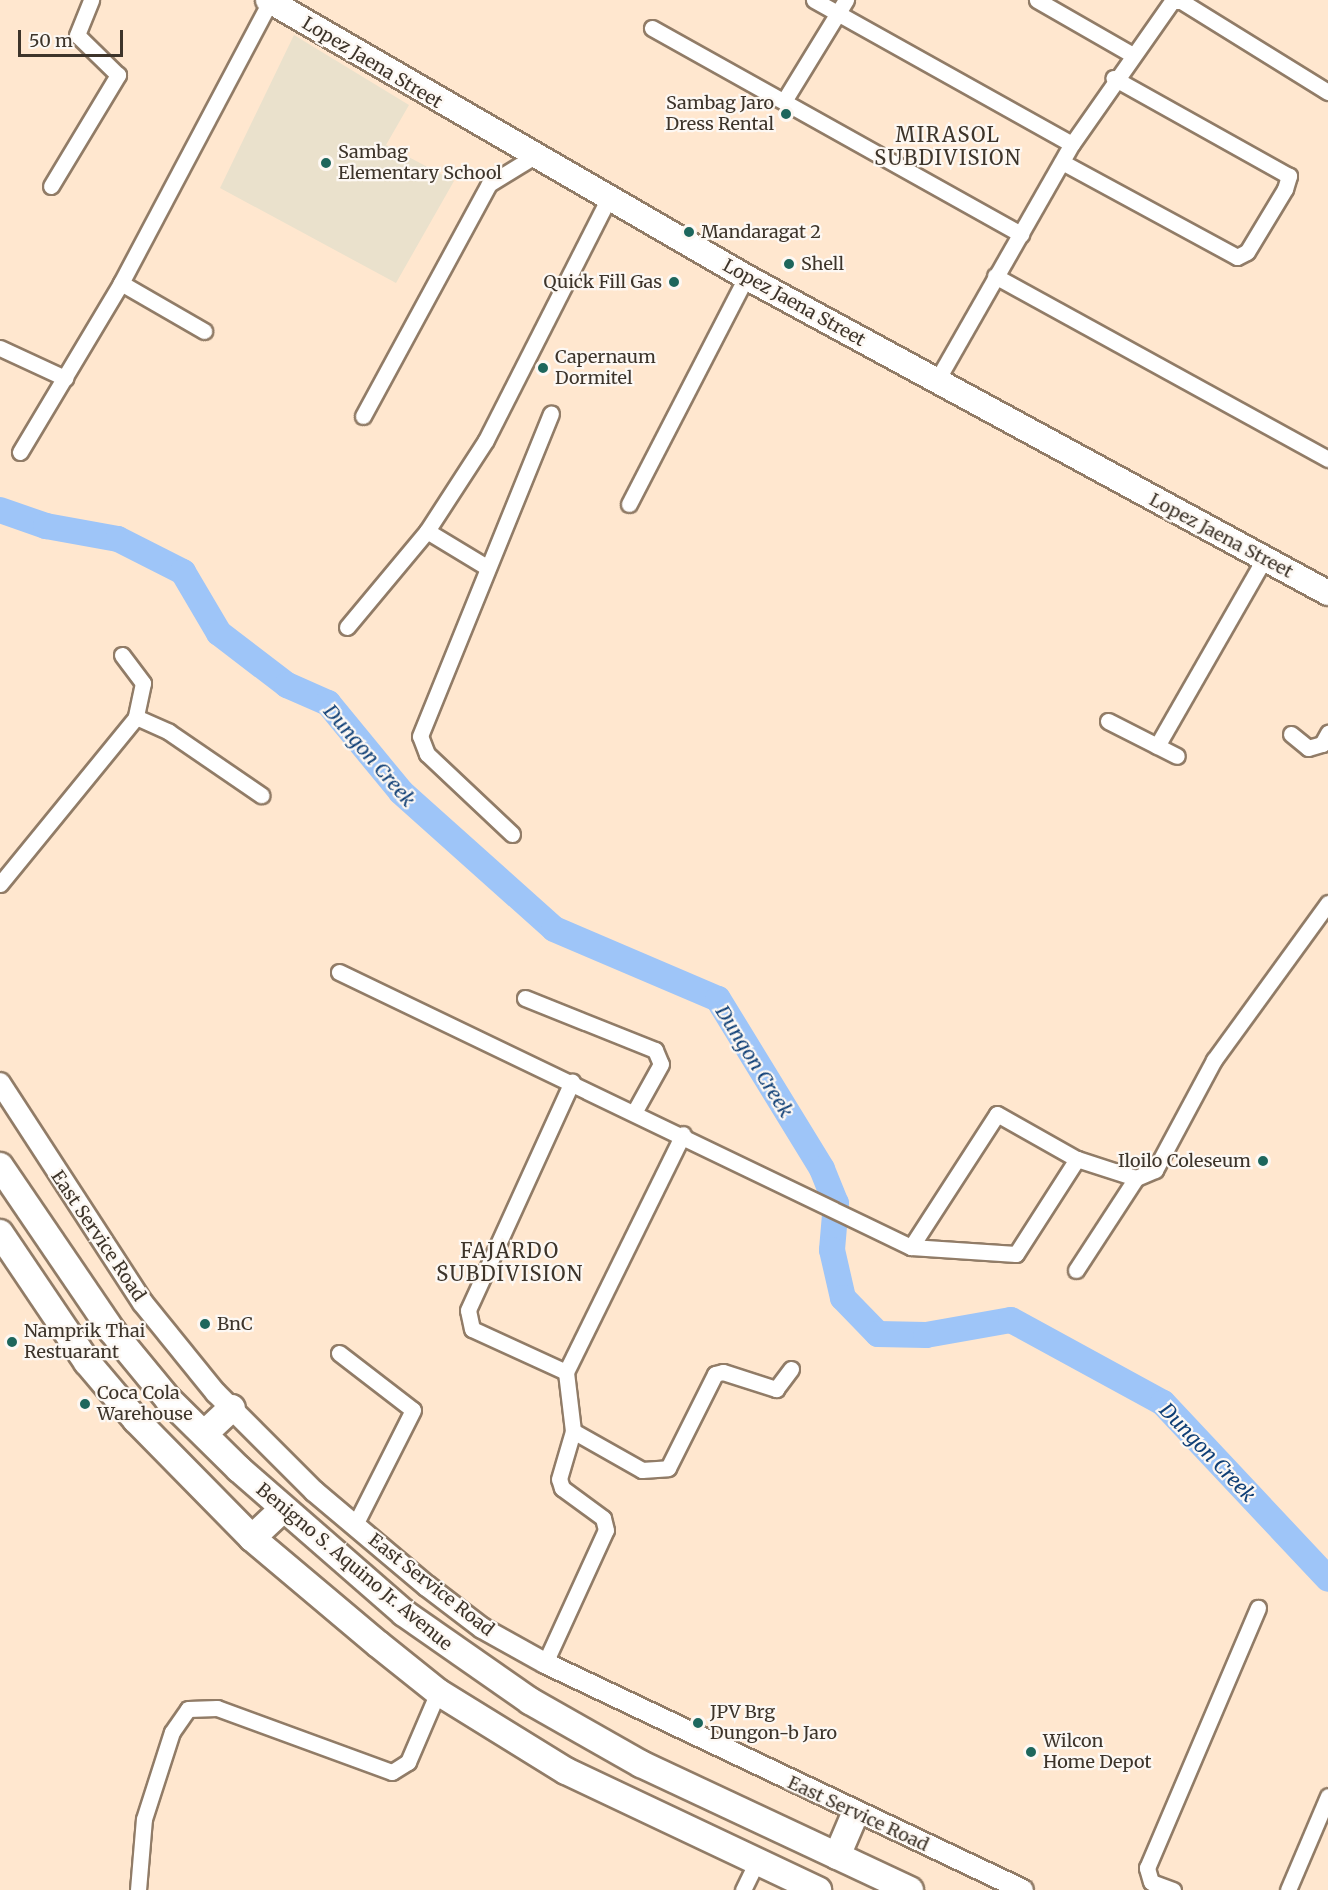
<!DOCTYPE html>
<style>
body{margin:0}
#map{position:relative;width:1328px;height:1890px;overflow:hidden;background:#ffe7cf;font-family:Merriweather,serif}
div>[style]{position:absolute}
.education>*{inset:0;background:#eae1cc}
.river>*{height:26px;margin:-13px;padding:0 13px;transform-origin:13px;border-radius:13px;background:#9ec5f8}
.roads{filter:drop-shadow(2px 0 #917c67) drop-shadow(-2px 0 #917c67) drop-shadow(0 2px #917c67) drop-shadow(0 -2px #917c67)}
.minor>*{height:15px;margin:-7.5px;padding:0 7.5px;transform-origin:7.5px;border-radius:7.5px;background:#fff}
.tertiary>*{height:20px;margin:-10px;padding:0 10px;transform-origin:10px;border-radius:10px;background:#fff}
.primary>*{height:24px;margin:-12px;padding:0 12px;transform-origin:12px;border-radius:12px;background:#fff}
.trunk>*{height:26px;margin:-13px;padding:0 13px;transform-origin:13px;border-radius:13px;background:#fff}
.dots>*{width:16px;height:16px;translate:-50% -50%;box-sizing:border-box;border:3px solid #fdf8f3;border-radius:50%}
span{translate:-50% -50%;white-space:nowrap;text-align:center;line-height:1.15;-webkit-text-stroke:4.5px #fdf8f3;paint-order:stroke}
.street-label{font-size:18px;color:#3d342a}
.poi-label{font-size:18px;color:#3d342a}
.right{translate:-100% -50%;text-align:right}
.left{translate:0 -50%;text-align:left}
.neighbourhood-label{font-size:20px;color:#3d342a;letter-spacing:1.5px}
.water-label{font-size:20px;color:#0f3f76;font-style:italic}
.scale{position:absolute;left:18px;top:30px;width:105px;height:27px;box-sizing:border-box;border:3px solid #3d342a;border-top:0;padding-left:8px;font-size:18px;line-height:21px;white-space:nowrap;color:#3d342a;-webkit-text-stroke:4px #fdf8f3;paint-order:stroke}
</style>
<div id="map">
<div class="education">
<i style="clip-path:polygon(294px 35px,409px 105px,386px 145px,454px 181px,396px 283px,220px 188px)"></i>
</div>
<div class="river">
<i style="left:0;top:510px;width:49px;rotate:19.2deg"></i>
<i style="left:46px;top:526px;width:73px;rotate:10.2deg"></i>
<i style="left:118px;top:539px;width:73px;rotate:26.9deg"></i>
<i style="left:183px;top:572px;width:71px;rotate:59.5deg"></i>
<i style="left:219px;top:633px;width:86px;rotate:37.4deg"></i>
<i style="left:287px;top:685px;width:45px;rotate:23.7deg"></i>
<i style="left:328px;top:703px;width:115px;rotate:50.6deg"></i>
<i style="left:401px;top:792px;width:205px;rotate:41.8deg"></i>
<i style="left:554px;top:929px;width:178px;rotate:23.1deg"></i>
<i style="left:718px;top:999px;width:199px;rotate:58.5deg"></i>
<i style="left:822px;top:1169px;width:37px;rotate:68deg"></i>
<i style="left:836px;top:1203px;width:47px;rotate:94.9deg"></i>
<i style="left:832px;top:1250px;width:49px;rotate:77.1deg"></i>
<i style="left:843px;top:1298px;width:50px;rotate:45.8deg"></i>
<i style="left:878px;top:1334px;width:48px;rotate:1.2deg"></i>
<i style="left:926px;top:1335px;width:86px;rotate:-10deg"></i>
<i style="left:1011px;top:1320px;width:173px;rotate:28.6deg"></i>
<i style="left:1163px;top:1403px;width:241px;rotate:46.8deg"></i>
</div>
<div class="roads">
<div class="minor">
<i style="left:814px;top:0;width:295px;rotate:29.2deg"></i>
<i style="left:1037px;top:0;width:108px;rotate:29.9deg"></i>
<i style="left:652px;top:28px;width:423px;rotate:29.2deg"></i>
<i style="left:784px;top:101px;width:119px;rotate:-58.5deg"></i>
<i style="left:1062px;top:162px;width:199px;rotate:28.5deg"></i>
<i style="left:1237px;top:257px;width:11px;rotate:-27deg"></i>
<i style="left:1247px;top:252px;width:74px;rotate:-58.9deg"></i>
<i style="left:1285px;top:189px;width:14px;rotate:-73deg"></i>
<i style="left:1289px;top:176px;width:201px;rotate:-150.8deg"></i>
<i style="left:51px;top:186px;width:130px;rotate:-58.9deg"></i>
<i style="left:118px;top:75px;width:57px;rotate:-135.7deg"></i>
<i style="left:77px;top:35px;width:38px;rotate:-68deg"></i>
<i style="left:995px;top:276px;width:380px;rotate:28.8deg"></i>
<i style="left:121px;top:283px;width:96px;rotate:30deg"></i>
<i style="left:0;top:348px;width:72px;rotate:24.8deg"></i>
<i style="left:936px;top:382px;width:274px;rotate:-60.3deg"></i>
<i style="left:1072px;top:144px;width:174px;rotate:-55deg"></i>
<i style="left:1172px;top:1px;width:9px"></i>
<i style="left:1181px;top:1px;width:173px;rotate:31.8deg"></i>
<i style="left:363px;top:416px;width:264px;rotate:-61.5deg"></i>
<i style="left:489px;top:184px;width:52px;rotate:-31.5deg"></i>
<i style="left:20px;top:452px;width:197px;rotate:-59.1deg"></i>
<i style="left:121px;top:283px;width:319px;rotate:-62.1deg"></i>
<i style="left:629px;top:504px;width:255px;rotate:-62.7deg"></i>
<i style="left:427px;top:531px;width:71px;rotate:31.2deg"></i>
<i style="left:347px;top:627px;width:125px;rotate:-50.2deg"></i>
<i style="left:427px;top:531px;width:108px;rotate:-57deg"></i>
<i style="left:486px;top:440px;width:271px;rotate:-63.1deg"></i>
<i style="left:122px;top:655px;width:35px;rotate:53deg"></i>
<i style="left:143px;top:683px;width:35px;rotate:102deg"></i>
<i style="left:1108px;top:721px;width:77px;rotate:26.9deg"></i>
<i style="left:1291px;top:734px;width:22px;rotate:39deg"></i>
<i style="left:1308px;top:748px;width:15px;rotate:-16deg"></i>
<i style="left:1322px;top:744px;width:13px;rotate:-61deg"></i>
<i style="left:1157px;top:746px;width:213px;rotate:-60.2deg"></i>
<i style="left:512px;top:834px;width:117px;rotate:-136.7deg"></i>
<i style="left:427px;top:754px;width:19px;rotate:-111deg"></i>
<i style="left:420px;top:736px;width:348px;rotate:-67.9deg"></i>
<i style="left:0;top:884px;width:215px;rotate:-50.8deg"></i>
<i style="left:136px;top:717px;width:36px;rotate:24deg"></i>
<i style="left:169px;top:732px;width:112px;rotate:34.4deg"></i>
<i style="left:339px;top:972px;width:635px;rotate:25.68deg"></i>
<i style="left:911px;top:1247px;width:105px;rotate:3.8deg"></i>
<i style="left:1016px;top:1254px;width:113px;rotate:-57.3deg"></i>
<i style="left:525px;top:998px;width:140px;rotate:21.8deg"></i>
<i style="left:655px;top:1050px;width:15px;rotate:67deg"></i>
<i style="left:661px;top:1064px;width:54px;rotate:119deg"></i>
<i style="left:911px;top:1247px;width:158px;rotate:-57.1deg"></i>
<i style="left:997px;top:1114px;width:92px;rotate:29.4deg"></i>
<i style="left:1077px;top:1159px;width:62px;rotate:17.9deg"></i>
<i style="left:1136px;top:1178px;width:21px;rotate:-23deg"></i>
<i style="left:1155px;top:1170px;width:125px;rotate:-61.8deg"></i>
<i style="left:1214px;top:1060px;width:194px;rotate:-54deg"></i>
<i style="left:1076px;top:1270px;width:110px;rotate:-56.9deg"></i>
<i style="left:339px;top:1353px;width:93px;rotate:37.6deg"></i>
<i style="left:413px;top:1410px;width:129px;rotate:116.8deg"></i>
<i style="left:566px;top:1372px;width:103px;rotate:-155.4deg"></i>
<i style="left:472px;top:1329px;width:19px;rotate:-102deg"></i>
<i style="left:468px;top:1310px;width:251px;rotate:-65.5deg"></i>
<i style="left:573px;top:1431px;width:79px;rotate:29.5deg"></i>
<i style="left:642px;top:1470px;width:26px;rotate:-4deg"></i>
<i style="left:668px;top:1468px;width:105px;rotate:-63.4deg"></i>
<i style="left:715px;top:1374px;width:8px;rotate:-14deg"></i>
<i style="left:723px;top:1372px;width:56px;rotate:17.8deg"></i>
<i style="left:776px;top:1389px;width:25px;rotate:-53deg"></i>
<i style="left:545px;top:1663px;width:146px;rotate:-65.4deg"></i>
<i style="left:606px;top:1530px;width:12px;rotate:-104deg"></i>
<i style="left:603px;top:1518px;width:51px;rotate:-143.8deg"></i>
<i style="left:562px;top:1488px;width:9px;rotate:-108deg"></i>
<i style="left:559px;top:1479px;width:50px;rotate:-73.7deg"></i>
<i style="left:573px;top:1431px;width:59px;rotate:-96.8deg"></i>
<i style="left:566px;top:1372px;width:265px;rotate:-63.8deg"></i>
<i style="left:138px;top:1890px;width:71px;rotate:-85.2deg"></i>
<i style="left:144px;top:1819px;width:91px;rotate:-72.2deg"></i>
<i style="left:172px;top:1732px;width:28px;rotate:-55deg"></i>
<i style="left:188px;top:1709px;width:29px;rotate:-2deg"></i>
<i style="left:217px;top:1708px;width:186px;rotate:20.1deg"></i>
<i style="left:392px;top:1772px;width:19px;rotate:-32deg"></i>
<i style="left:408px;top:1762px;width:76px;rotate:-66.8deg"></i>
<i style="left:743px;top:1890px;width:30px;rotate:-64deg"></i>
<i style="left:1173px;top:1890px;width:23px;rotate:-160deg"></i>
<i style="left:1151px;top:1882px;width:15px;rotate:-106deg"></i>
<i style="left:1147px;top:1868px;width:283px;rotate:-66.9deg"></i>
<i style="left:1288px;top:1890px;width:102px;rotate:-66.9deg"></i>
</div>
<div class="tertiary">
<i style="left:0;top:1083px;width:262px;rotate:57deg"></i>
<i style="left:143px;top:1303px;width:116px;rotate:51deg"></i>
<i style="left:216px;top:1393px;width:139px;rotate:45deg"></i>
<i style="left:314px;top:1491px;width:148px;rotate:40.1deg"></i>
<i style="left:427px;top:1586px;width:69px;rotate:37.4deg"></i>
<i style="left:482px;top:1628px;width:72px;rotate:29.1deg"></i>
<i style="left:545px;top:1663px;width:529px;rotate:25.4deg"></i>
</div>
<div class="primary">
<i style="left:268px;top:0;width:552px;rotate:30.09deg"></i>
<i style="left:746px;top:277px;width:662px;rotate:28.5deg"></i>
</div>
<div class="trunk">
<i style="left:0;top:1166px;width:199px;rotate:55.8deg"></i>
<i style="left:112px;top:1331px;width:88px;rotate:50.5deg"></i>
<i style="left:168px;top:1399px;width:100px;rotate:44.6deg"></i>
<i style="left:239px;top:1469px;width:219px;rotate:41.1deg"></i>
<i style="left:404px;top:1613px;width:154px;rotate:34.9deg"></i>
<i style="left:530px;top:1701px;width:128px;rotate:29.6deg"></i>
<i style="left:641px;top:1764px;width:297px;rotate:25.1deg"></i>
<i style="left:0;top:1233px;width:156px;rotate:56deg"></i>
<i style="left:87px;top:1362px;width:76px;rotate:49.8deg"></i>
<i style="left:136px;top:1420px;width:165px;rotate:45.5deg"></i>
<i style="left:252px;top:1538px;width:165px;rotate:40.1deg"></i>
<i style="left:378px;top:1644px;width:77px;rotate:38.7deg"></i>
<i style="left:438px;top:1692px;width:150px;rotate:31.7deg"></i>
<i style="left:566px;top:1771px;width:279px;rotate:25.3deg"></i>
<i style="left:204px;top:1434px;width:38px;rotate:-43deg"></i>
<i style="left:252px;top:1538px;width:42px;rotate:-43.1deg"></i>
<i style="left:837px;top:1856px;width:46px;rotate:-66.8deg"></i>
</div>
</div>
<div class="dots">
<i style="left:786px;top:114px;background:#1d665c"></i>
<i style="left:326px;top:163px;background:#1d665c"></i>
<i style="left:689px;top:232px;background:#1d665c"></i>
<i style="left:789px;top:264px;background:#1d665c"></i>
<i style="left:674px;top:282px;background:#1d665c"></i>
<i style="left:543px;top:368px;background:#1d665c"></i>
<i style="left:1263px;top:1161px;background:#1d665c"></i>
<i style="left:205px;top:1324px;background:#1d665c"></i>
<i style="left:12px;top:1342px;background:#1d665c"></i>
<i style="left:85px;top:1404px;background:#1d665c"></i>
<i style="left:698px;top:1723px;background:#1d665c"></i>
<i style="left:1031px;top:1752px;background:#1d665c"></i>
</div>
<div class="street-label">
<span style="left:372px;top:63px;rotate:31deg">Lopez Jaena Street</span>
<span style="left:794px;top:303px;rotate:29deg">Lopez Jaena Street</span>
<span style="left:1221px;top:536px;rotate:28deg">Lopez Jaena Street</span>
<span style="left:98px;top:1236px;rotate:56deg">East Service Road</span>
<span style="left:354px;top:1567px;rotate:40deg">Benigno S. Aquino Jr. Avenue</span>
<span style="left:431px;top:1585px;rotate:38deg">East Service Road</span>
<span style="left:858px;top:1814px;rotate:25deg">East Service Road</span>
</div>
<div class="poi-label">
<span class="right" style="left:774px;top:114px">Sambag Jaro<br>Dress Rental</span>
<span class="left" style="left:338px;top:163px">Sambag<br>Elementary School</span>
<span class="left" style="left:701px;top:232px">Mandaragat 2</span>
<span class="left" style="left:801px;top:264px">Shell</span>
<span class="right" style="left:662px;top:282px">Quick Fill Gas</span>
<span class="left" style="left:555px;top:368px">Capernaum<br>Dormitel</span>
<span class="right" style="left:1251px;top:1161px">Iloilo Coleseum</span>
<span class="left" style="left:217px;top:1324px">BnC</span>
<span class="left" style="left:24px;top:1342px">Namprik Thai<br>Restuarant</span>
<span class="left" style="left:97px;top:1404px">Coca Cola<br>Warehouse</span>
<span class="left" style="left:710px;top:1723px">JPV Brg<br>Dungon-b Jaro</span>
<span class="left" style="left:1043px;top:1752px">Wilcon<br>Home Depot</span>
</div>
<div class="neighbourhood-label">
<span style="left:948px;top:146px">MIRASOL<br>SUBDIVISION</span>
<span style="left:510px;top:1262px">FAJARDO<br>SUBDIVISION</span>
</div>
<div class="water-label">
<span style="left:370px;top:755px;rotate:49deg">Dungon Creek</span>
<span style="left:755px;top:1061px;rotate:58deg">Dungon Creek</span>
<span style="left:1208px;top:1452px;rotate:46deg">Dungon Creek</span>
</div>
<div class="scale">50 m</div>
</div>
